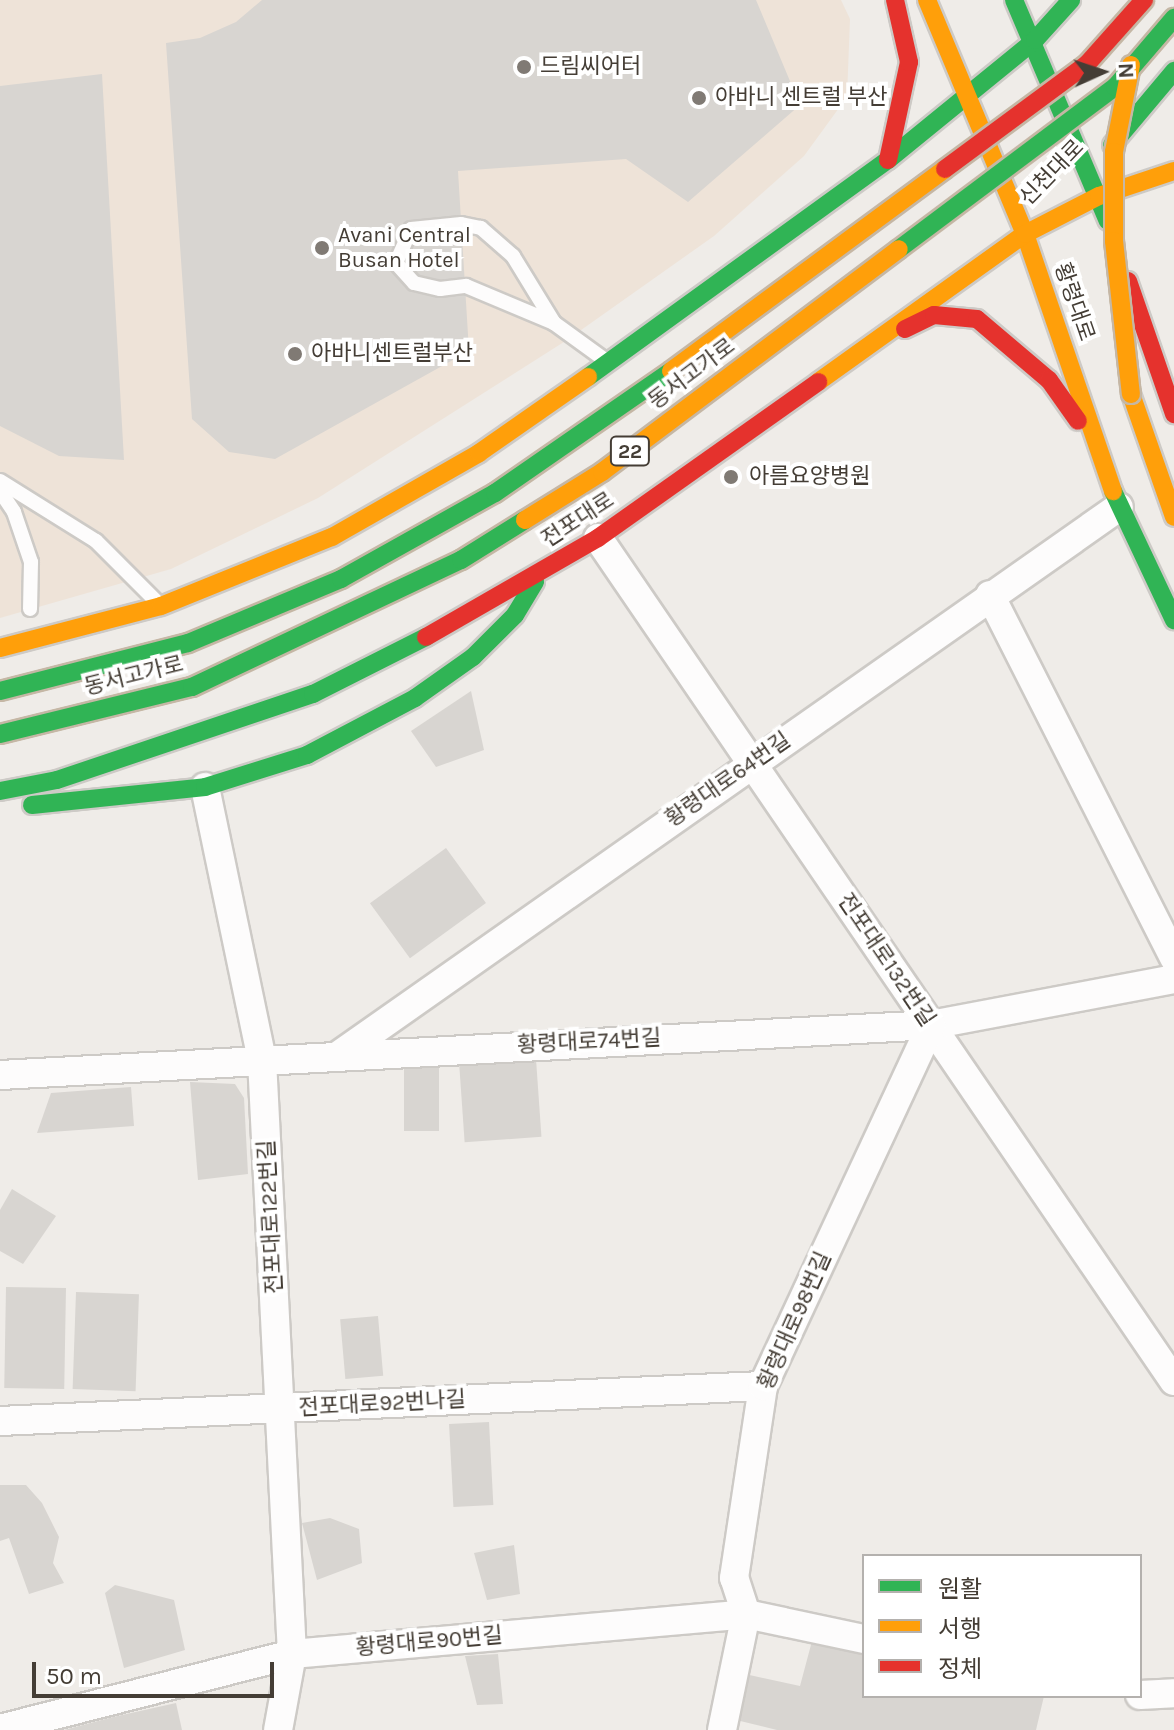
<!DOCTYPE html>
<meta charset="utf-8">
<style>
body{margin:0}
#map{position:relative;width:1174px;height:1730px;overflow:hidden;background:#efece8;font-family:Karla,"Noto Sans KR",sans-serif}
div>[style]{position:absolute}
.commercial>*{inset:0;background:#eee3d8}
.building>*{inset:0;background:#d8d5d1;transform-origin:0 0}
.roads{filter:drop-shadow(2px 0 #cdcac6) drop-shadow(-2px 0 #cdcac6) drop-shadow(0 2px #cdcac6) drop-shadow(0 -2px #cdcac6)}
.lane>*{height:14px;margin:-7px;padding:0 7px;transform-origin:7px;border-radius:7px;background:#fdfcfc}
.street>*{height:28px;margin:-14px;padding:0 14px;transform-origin:14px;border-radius:14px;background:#fdfcfc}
.fast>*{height:18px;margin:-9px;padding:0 9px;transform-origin:9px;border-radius:9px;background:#30b455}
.slow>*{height:18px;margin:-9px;padding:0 9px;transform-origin:9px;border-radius:9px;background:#ff9f0a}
.jam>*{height:18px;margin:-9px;padding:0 9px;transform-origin:9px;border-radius:9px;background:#e5322d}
.bridges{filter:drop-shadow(2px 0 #c5b7a5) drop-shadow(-2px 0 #c5b7a5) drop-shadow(0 2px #c5b7a5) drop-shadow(0 -2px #c5b7a5)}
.fast-bridge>*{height:18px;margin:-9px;padding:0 9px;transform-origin:9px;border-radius:9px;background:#30b455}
.slow-bridge>*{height:18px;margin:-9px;padding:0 9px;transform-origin:9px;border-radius:9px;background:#ff9f0a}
.jam-bridge>*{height:18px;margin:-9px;padding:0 9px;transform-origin:9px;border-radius:9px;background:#e5322d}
.dots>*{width:22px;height:22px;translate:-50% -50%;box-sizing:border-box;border:4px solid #fff;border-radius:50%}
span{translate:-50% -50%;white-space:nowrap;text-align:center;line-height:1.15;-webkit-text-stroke:8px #fff;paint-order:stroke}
.shield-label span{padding:2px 6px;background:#fff;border:2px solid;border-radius:6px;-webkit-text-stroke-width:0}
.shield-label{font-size:20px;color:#443d35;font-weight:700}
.poi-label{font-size:22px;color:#443d35}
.left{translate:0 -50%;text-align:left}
.street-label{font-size:22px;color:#443d35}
.legend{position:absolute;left:862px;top:1554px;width:280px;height:144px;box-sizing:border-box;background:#fff;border:2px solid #b4b1ae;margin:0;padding:10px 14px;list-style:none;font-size:24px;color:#443d35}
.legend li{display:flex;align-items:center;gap:16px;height:40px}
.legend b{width:40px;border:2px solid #b4b1ae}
.north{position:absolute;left:1062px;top:32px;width:80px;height:80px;-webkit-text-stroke:6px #fff;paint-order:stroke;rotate:87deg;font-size:22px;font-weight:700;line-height:32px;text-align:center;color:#443d35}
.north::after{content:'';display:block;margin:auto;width:28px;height:36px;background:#443d35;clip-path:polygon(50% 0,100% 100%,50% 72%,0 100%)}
.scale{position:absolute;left:32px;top:1662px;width:242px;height:36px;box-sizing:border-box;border:4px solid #443d35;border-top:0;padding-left:10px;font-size:24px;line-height:28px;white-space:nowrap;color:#443d35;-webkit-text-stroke:6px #fff;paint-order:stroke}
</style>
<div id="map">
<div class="commercial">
<i style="clip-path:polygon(0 0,841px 0,850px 19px,847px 97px,804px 156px,714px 236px,567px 340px,318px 498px,171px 569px,0 618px)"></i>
</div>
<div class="building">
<i style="clip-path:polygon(262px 0,756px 0,800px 105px,688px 202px,626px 159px,458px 171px,469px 351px,275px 459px,229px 452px,192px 419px,166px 43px,200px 38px,236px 22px)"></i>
<i style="clip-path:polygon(102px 74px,124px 460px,59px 456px,0 426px,0 86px)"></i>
<i style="clip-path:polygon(471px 691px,484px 750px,436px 767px,411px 731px)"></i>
<i style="left:446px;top:848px;width:68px;height:94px;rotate:54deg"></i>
<i style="left:536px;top:1059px;width:78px;height:77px;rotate:86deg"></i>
<i style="left:439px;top:1067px;width:64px;height:35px;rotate:90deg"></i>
<i style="clip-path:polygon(190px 1082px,235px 1084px,244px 1098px,248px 1174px,198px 1180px)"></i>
<i style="clip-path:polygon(131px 1087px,134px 1126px,37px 1133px,51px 1093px)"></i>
<i style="clip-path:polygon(12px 1189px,56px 1216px,23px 1264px,0 1251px,0 1210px)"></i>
<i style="left:6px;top:1287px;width:60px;height:101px;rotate:1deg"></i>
<i style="left:76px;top:1292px;width:63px;height:97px;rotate:2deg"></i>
<i style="left:378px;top:1316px;width:60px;height:38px;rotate:85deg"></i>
<i style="left:489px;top:1422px;width:83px;height:40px;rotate:87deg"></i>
<i style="clip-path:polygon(0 1485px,26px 1485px,42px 1503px,59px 1537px,53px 1563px,64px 1583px,29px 1594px,9px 1538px,0 1541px)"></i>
<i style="clip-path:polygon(330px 1518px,359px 1529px,362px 1563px,317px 1580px,302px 1523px)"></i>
<i style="clip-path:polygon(514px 1545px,520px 1594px,487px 1600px,474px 1553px)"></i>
<i style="clip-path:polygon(115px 1585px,174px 1600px,185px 1650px,124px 1668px,105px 1593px)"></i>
<i style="clip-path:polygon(812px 1641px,864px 1653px,864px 1696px,1044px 1696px,1036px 1730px,777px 1730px,732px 1719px,745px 1674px,800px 1686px)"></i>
<i style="clip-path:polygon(498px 1654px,503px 1704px,477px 1705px,465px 1656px)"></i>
<i style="clip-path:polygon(176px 1703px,182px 1730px,64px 1730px,113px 1717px)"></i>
</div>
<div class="roads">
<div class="lane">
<i style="left:554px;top:323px;width:79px;rotate:-121.5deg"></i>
<i style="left:513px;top:256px;width:43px;rotate:-138.8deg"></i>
<i style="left:481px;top:228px;width:20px;rotate:-169deg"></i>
<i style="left:461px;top:224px;width:50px;rotate:174.3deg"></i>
<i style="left:411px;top:229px;width:37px;rotate:114deg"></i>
<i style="left:396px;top:263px;width:27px;rotate:48deg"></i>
<i style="left:414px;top:283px;width:27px;rotate:13deg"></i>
<i style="left:440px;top:289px;width:26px;rotate:-7deg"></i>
<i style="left:466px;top:286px;width:95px;rotate:22.8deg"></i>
<i style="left:554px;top:323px;width:63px;rotate:36deg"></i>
<i style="left:0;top:481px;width:113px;rotate:32deg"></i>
<i style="left:96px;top:541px;width:88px;rotate:45deg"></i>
<i style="left:0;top:491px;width:25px;rotate:56deg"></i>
<i style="left:14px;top:512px;width:53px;rotate:71.2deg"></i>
<i style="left:31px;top:562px;width:47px;rotate:91.2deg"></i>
</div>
<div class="street">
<i style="left:598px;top:538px;width:1021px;rotate:55.66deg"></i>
<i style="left:990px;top:595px;width:407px;rotate:63.1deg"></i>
<i style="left:205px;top:787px;width:279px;rotate:78.2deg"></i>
<i style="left:262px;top:1060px;width:595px;rotate:87.11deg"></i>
<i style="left:292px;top:1654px;width:77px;rotate:100.4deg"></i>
<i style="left:339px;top:1055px;width:953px;rotate:-35.09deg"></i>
<i style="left:0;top:1075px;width:932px;rotate:-3.07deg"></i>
<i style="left:931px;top:1025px;width:247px;rotate:-10.7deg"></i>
<i style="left:0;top:1421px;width:764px;rotate:-2.63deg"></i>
<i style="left:1140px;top:1695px;width:34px;rotate:-3deg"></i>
<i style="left:0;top:1729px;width:301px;rotate:-14.4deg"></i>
<i style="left:292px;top:1654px;width:456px;rotate:-5deg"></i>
<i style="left:746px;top:1614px;width:121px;rotate:12deg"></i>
<i style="left:722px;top:1730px;width:118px;rotate:-78.3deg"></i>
<i style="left:746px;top:1614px;width:38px;rotate:-108deg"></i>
<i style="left:734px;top:1578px;width:194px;rotate:-81.4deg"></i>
<i style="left:763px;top:1386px;width:398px;rotate:-65deg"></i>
</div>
<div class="fast">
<i style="left:1014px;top:0;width:240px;rotate:67deg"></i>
<i style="left:1112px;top:145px;width:97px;rotate:-50deg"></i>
<i style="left:588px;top:377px;width:370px;rotate:-35.9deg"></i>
<i style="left:888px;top:160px;width:190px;rotate:-39.2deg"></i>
<i style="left:1035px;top:40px;width:54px;rotate:-48deg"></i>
<i style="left:1113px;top:491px;width:143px;rotate:64.7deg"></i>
<i style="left:0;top:791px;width:58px;rotate:-10.9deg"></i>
<i style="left:57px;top:780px;width:270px;rotate:-18.6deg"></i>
<i style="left:313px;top:694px;width:127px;rotate:-26.8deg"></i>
<i style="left:32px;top:805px;width:174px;rotate:-5.9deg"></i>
<i style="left:205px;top:787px;width:107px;rotate:-17.4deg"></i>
<i style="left:307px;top:755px;width:122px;rotate:-27.8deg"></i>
<i style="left:415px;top:698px;width:71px;rotate:-35.3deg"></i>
<i style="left:473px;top:657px;width:59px;rotate:-45deg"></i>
<i style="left:515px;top:615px;width:39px;rotate:-59deg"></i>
</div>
<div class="slow">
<i style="left:927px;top:0;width:254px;rotate:67.3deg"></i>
<i style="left:1025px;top:234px;width:272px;rotate:71.1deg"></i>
<i style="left:818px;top:382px;width:254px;rotate:-35.6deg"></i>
<i style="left:1025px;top:234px;width:83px;rotate:-27.2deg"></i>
<i style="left:1099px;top:196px;width:79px;rotate:-18.4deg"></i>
<i style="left:1131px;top:394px;width:130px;rotate:70.7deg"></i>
<i style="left:0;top:648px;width:166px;rotate:-14.6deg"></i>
<i style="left:161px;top:606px;width:184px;rotate:-22deg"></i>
<i style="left:332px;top:537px;width:169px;rotate:-29.7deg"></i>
<i style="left:479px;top:453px;width:133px;rotate:-34.9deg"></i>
</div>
<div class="jam">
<i style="left:888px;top:160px;width:100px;rotate:-77.9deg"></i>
<i style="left:909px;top:62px;width:64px;rotate:-102.7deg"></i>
<i style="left:1128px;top:281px;width:141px;rotate:70.9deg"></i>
<i style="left:905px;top:329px;width:32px;rotate:-26deg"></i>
<i style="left:934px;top:315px;width:43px;rotate:5.3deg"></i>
<i style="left:977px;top:319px;width:94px;rotate:40.3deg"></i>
<i style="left:1049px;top:380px;width:50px;rotate:54.7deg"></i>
<i style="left:426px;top:637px;width:198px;rotate:-29.9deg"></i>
<i style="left:598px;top:538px;width:270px;rotate:-35.3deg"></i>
</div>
</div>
<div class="bridges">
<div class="fast-bridge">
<i style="left:899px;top:249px;width:270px;rotate:-36.9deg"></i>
<i style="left:1115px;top:87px;width:91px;rotate:-49.5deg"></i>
<i style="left:0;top:691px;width:194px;rotate:-14.3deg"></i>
<i style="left:188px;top:643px;width:166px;rotate:-22.7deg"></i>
<i style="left:341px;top:579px;width:176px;rotate:-29.2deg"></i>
<i style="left:495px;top:493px;width:214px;rotate:-34.7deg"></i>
<i style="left:0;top:734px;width:198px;rotate:-13.8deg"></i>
<i style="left:192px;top:687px;width:297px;rotate:-25.3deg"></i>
<i style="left:461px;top:560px;width:75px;rotate:-32deg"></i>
</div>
<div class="slow-bridge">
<i style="left:1131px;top:65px;width:89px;rotate:101.1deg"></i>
<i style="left:1114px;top:152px;width:89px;rotate:90deg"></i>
<i style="left:1114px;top:241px;width:154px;rotate:83.7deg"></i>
<i style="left:671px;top:371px;width:340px;rotate:-36.4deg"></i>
<i style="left:525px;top:520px;width:91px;rotate:-31.9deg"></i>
<i style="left:602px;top:472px;width:371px;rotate:-36.9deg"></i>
</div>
<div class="jam-bridge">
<i style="left:945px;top:169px;width:177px;rotate:-36.5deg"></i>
<i style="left:1087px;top:64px;width:86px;rotate:-48.3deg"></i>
</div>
</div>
<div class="dots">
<i style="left:524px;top:67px;background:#807a74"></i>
<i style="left:699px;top:98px;background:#807a74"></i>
<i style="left:322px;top:248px;background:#807a74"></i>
<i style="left:295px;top:354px;background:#807a74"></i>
<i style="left:731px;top:477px;background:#807a74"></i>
</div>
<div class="shield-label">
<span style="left:630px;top:451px">22</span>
</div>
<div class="poi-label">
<span class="left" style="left:540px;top:67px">드림씨어터</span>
<span class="left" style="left:715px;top:98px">아바니 센트럴 부산</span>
<span class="left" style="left:338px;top:248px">Avani Central<br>Busan Hotel</span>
<span class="left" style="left:311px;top:354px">아바니센트럴부산</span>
<span class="left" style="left:749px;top:477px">아름요양병원</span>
</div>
<div class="street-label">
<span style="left:1052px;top:173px;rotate:-46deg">신천대로</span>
<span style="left:1074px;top:302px;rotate:71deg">황령대로</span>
<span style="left:692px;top:374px;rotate:-37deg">동서고가로</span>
<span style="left:578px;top:520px;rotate:-33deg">전포대로</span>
<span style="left:134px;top:676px;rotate:-14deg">동서고가로</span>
<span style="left:728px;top:780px;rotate:-35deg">황령대로64번길</span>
<span style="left:886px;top:960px;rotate:56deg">전포대로132번길</span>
<span style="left:589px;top:1042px;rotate:-3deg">황령대로74번길</span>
<span style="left:271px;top:1217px;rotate:-93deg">전포대로122번길</span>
<span style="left:795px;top:1321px;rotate:-66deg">황령대로98번길</span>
<span style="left:382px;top:1404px;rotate:-3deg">전포대로92번나길</span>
<span style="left:429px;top:1642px;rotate:-5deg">황령대로90번길</span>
</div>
<ul class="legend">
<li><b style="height:10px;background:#30b455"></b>원활</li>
<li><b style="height:10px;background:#ff9f0a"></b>서행</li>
<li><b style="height:10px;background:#e5322d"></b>정체</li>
</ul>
<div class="north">N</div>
<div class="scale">50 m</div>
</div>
